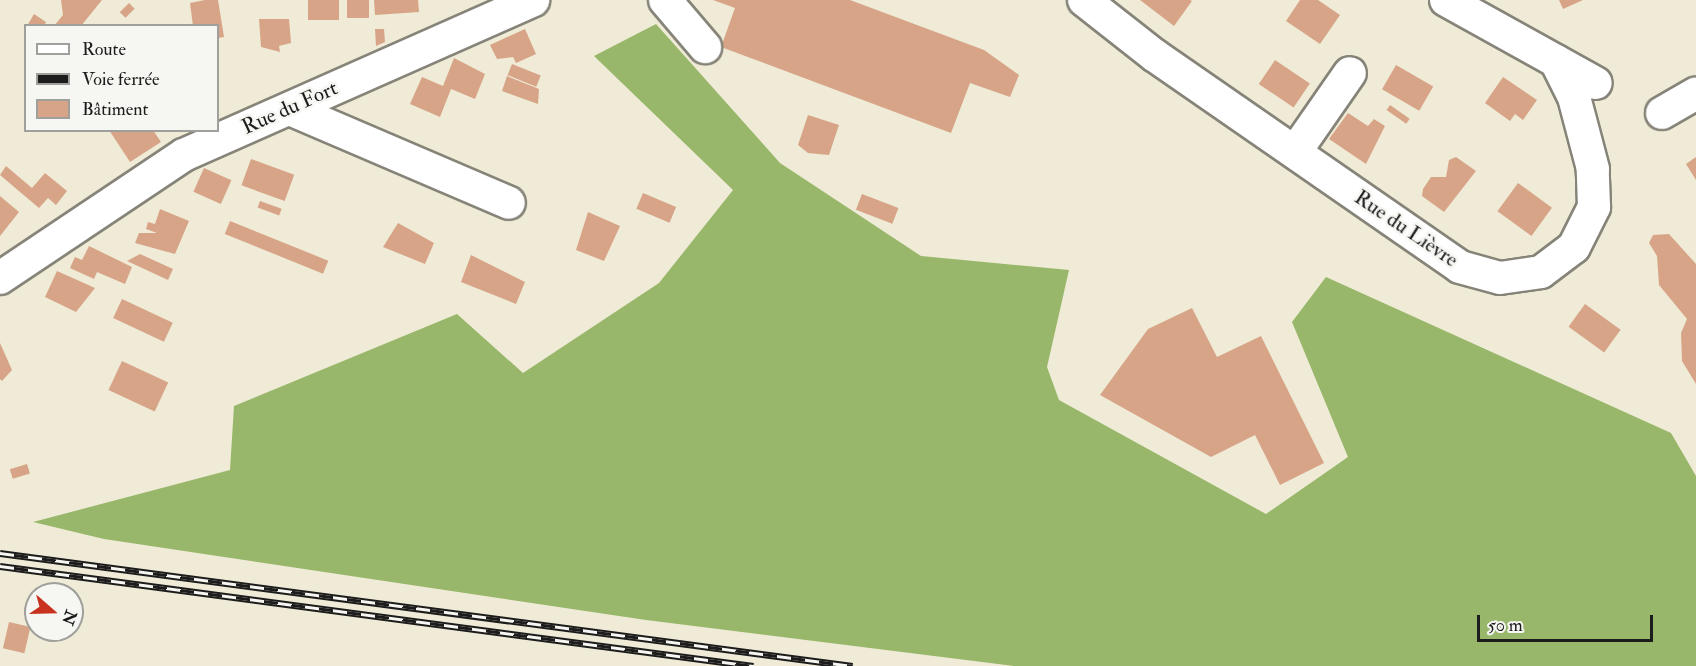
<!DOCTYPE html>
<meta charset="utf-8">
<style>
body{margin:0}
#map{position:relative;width:1696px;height:666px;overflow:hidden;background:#efebd6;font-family:"IM FELL Double Pica",serif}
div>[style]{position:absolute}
.forest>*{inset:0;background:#98b76a}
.building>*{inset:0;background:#d7a488;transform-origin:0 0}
.roads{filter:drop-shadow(2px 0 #868479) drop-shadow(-2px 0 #868479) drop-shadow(0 2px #868479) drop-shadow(0 -2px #868479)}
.minor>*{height:32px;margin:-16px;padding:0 16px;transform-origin:16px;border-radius:16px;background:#fff}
.rail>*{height:7px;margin-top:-3.5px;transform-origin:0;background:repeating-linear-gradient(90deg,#f6f6f2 0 14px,#1c1c1c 0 28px);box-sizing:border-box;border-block:2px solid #1c1c1c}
span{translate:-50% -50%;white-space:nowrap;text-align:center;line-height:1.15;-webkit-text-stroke:5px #f6f6f2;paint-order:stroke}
.street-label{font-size:21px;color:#1c1c1c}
.legend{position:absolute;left:24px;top:24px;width:195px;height:108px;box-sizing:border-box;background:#f6f6f2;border:2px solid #9f9f9c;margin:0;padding:8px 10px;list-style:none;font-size:18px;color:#1c1c1c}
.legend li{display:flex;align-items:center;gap:12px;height:30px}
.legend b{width:30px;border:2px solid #9f9f9c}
.north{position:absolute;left:24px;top:582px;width:60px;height:60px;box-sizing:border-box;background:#f6f6f2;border:2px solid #9f9f9c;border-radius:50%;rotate:110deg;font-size:16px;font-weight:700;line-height:24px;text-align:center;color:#1c1c1c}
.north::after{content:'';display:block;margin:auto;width:21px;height:27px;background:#c8321e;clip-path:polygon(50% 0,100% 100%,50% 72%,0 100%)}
.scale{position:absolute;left:1477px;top:615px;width:176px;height:27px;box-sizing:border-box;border:3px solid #1c1c1c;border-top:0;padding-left:8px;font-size:18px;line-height:21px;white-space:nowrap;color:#1c1c1c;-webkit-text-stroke:4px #f6f6f2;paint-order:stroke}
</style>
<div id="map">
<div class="forest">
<i style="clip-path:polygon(656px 24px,780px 163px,921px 256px,1069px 270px,1047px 367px,1059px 400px,1266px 514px,1348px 457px,1292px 322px,1326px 277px,1671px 433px,1696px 476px,1696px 666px,1014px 666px,646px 620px,104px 539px,33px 522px,230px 470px,234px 406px,457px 314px,523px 373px,659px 283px,733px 190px,594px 56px)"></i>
</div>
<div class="building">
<i style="clip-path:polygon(61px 0,102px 0,81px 26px,54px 26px,63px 15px)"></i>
<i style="clip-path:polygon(205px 0,218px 0,224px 37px,218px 38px,218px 26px,193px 26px,190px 3px)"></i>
<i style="left:308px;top:0;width:31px;height:20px"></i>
<i style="left:347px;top:0;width:22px;height:18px"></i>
<i style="clip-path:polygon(374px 0,418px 0,419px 12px,375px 15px)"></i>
<i style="clip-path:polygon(713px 0,850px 0,984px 50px,1019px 75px,1010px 97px,970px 83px,951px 133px,721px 47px,735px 8px)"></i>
<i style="clip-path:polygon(1140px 0,1190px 0,1192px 1px,1174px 26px)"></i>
<i style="clip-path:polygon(1300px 0,1318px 0,1340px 15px,1320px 44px,1286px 21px)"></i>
<i style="clip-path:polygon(1559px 0,1583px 0,1563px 9px)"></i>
<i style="left:129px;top:3px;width:8px;height:13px;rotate:45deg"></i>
<i style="clip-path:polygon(34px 14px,46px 22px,44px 26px,27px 26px)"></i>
<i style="clip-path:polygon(259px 19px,289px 19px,291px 43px,279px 46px,280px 52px,261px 47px)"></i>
<i style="clip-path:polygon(375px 29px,384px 29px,385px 42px,376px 46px)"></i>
<i style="clip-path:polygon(525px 29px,536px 54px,516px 63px,513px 57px,497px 59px,490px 45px)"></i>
<i style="clip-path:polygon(454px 58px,485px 74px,475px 99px,451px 89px,440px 117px,410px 104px,422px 77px,443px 86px)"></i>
<i style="left:1275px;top:60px;width:42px;height:29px;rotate:34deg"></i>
<i style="left:512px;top:64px;width:31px;height:12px;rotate:22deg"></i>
<i style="left:1396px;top:65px;width:43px;height:28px;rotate:30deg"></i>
<i style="clip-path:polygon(507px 76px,539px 89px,538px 104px,502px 91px)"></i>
<i style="clip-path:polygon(1503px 77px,1537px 100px,1523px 120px,1515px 114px,1510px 121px,1485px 103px)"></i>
<i style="left:1390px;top:105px;width:24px;height:6px;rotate:35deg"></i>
<i style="clip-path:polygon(1348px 113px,1368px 126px,1374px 119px,1385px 126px,1366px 164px,1329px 139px)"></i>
<i style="clip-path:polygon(808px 115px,839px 125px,829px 155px,808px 153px,798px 145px)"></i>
<i style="clip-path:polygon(109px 130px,153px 130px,161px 142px,130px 162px)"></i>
<i style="clip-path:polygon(1456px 157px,1476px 171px,1444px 212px,1422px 196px,1423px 189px,1431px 177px,1446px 177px,1449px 160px)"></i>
<i style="clip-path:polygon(1696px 157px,1696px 180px,1686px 164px)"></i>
<i style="left:251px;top:159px;width:46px;height:28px;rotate:20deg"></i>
<i style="clip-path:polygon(6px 166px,32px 188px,45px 173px,67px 191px,56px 205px,48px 198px,39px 208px,0 175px)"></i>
<i style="left:204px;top:168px;width:30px;height:26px;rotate:24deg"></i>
<i style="left:1518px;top:183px;width:42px;height:35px;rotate:36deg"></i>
<i style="left:643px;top:193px;width:36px;height:17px;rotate:23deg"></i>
<i style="left:862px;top:194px;width:39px;height:17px;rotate:21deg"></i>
<i style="clip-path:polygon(0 196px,19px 212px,0 236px)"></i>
<i style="left:260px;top:201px;width:23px;height:7px;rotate:20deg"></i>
<i style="clip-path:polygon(160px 209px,189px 221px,175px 254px,135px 243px,139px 233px,157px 233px,146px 229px,148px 222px,155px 224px)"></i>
<i style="clip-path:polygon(588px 212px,620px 226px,604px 261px,576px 250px)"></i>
<i style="left:230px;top:221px;width:106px;height:14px;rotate:22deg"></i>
<i style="clip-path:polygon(398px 223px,434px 243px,425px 264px,383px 247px)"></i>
<i style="clip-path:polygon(1669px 234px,1696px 264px,1696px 384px,1682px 361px,1681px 333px,1687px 319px,1659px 285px,1657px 256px,1649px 243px,1653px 235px)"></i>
<i style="clip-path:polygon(89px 246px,132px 267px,125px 284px,97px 272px,94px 279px,70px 268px,75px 257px,82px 260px)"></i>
<i style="clip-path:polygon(140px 254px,173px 269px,168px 280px,127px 261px)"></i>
<i style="clip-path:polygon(471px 255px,525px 282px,516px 304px,461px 282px)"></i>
<i style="clip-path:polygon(57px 271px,95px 288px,76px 312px,45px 297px)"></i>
<i style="left:122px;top:299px;width:56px;height:21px;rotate:25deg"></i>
<i style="left:1585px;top:304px;width:44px;height:28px;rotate:36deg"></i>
<i style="clip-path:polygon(1192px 308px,1217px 357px,1261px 336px,1324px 463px,1280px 485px,1255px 435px,1211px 457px,1100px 395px,1148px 329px)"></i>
<i style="clip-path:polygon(0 343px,12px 370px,2px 381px,0 379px)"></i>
<i style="left:122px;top:361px;width:51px;height:32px;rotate:25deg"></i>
<i style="left:27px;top:464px;width:10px;height:18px;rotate:73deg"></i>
<i style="left:9px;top:622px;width:22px;height:27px;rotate:13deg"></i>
</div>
<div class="roads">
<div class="minor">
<i style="left:665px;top:0;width:62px;rotate:49.6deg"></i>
<i style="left:1084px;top:0;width:89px;rotate:38.2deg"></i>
<i style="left:1154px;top:55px;width:372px;rotate:34.7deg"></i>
<i style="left:1460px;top:267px;width:41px;rotate:15.4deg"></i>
<i style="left:1500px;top:278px;width:41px;rotate:-8.3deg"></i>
<i style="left:1541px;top:272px;width:41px;rotate:-37.1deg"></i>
<i style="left:1574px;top:247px;width:45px;rotate:-63.4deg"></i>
<i style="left:1594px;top:207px;width:38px;rotate:-92deg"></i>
<i style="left:1593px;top:169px;width:74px;rotate:-104.8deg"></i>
<i style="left:1574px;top:97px;width:40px;rotate:-116.6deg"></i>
<i style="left:1446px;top:0;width:171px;rotate:29deg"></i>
<i style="left:290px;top:109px;width:238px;rotate:23.2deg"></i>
<i style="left:1662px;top:113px;width:39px;rotate:-30deg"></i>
<i style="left:1295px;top:152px;width:96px;rotate:-55.2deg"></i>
<i style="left:0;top:278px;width:221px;rotate:-33.8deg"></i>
<i style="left:184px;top:155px;width:382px;rotate:-23.9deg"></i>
</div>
</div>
<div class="rail">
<i style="left:0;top:553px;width:860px;rotate:7.55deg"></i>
<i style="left:0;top:566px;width:760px;rotate:7.56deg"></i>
</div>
<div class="street-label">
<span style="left:290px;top:108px;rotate:-24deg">Rue du Fort</span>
<span style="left:1406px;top:229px;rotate:34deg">Rue du Lièvre</span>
</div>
<ul class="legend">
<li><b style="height:8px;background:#fff"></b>Route</li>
<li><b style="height:8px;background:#1c1c1c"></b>Voie ferrée</li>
<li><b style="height:16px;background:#d7a488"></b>Bâtiment</li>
</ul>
<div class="north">N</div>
<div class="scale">50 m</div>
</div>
